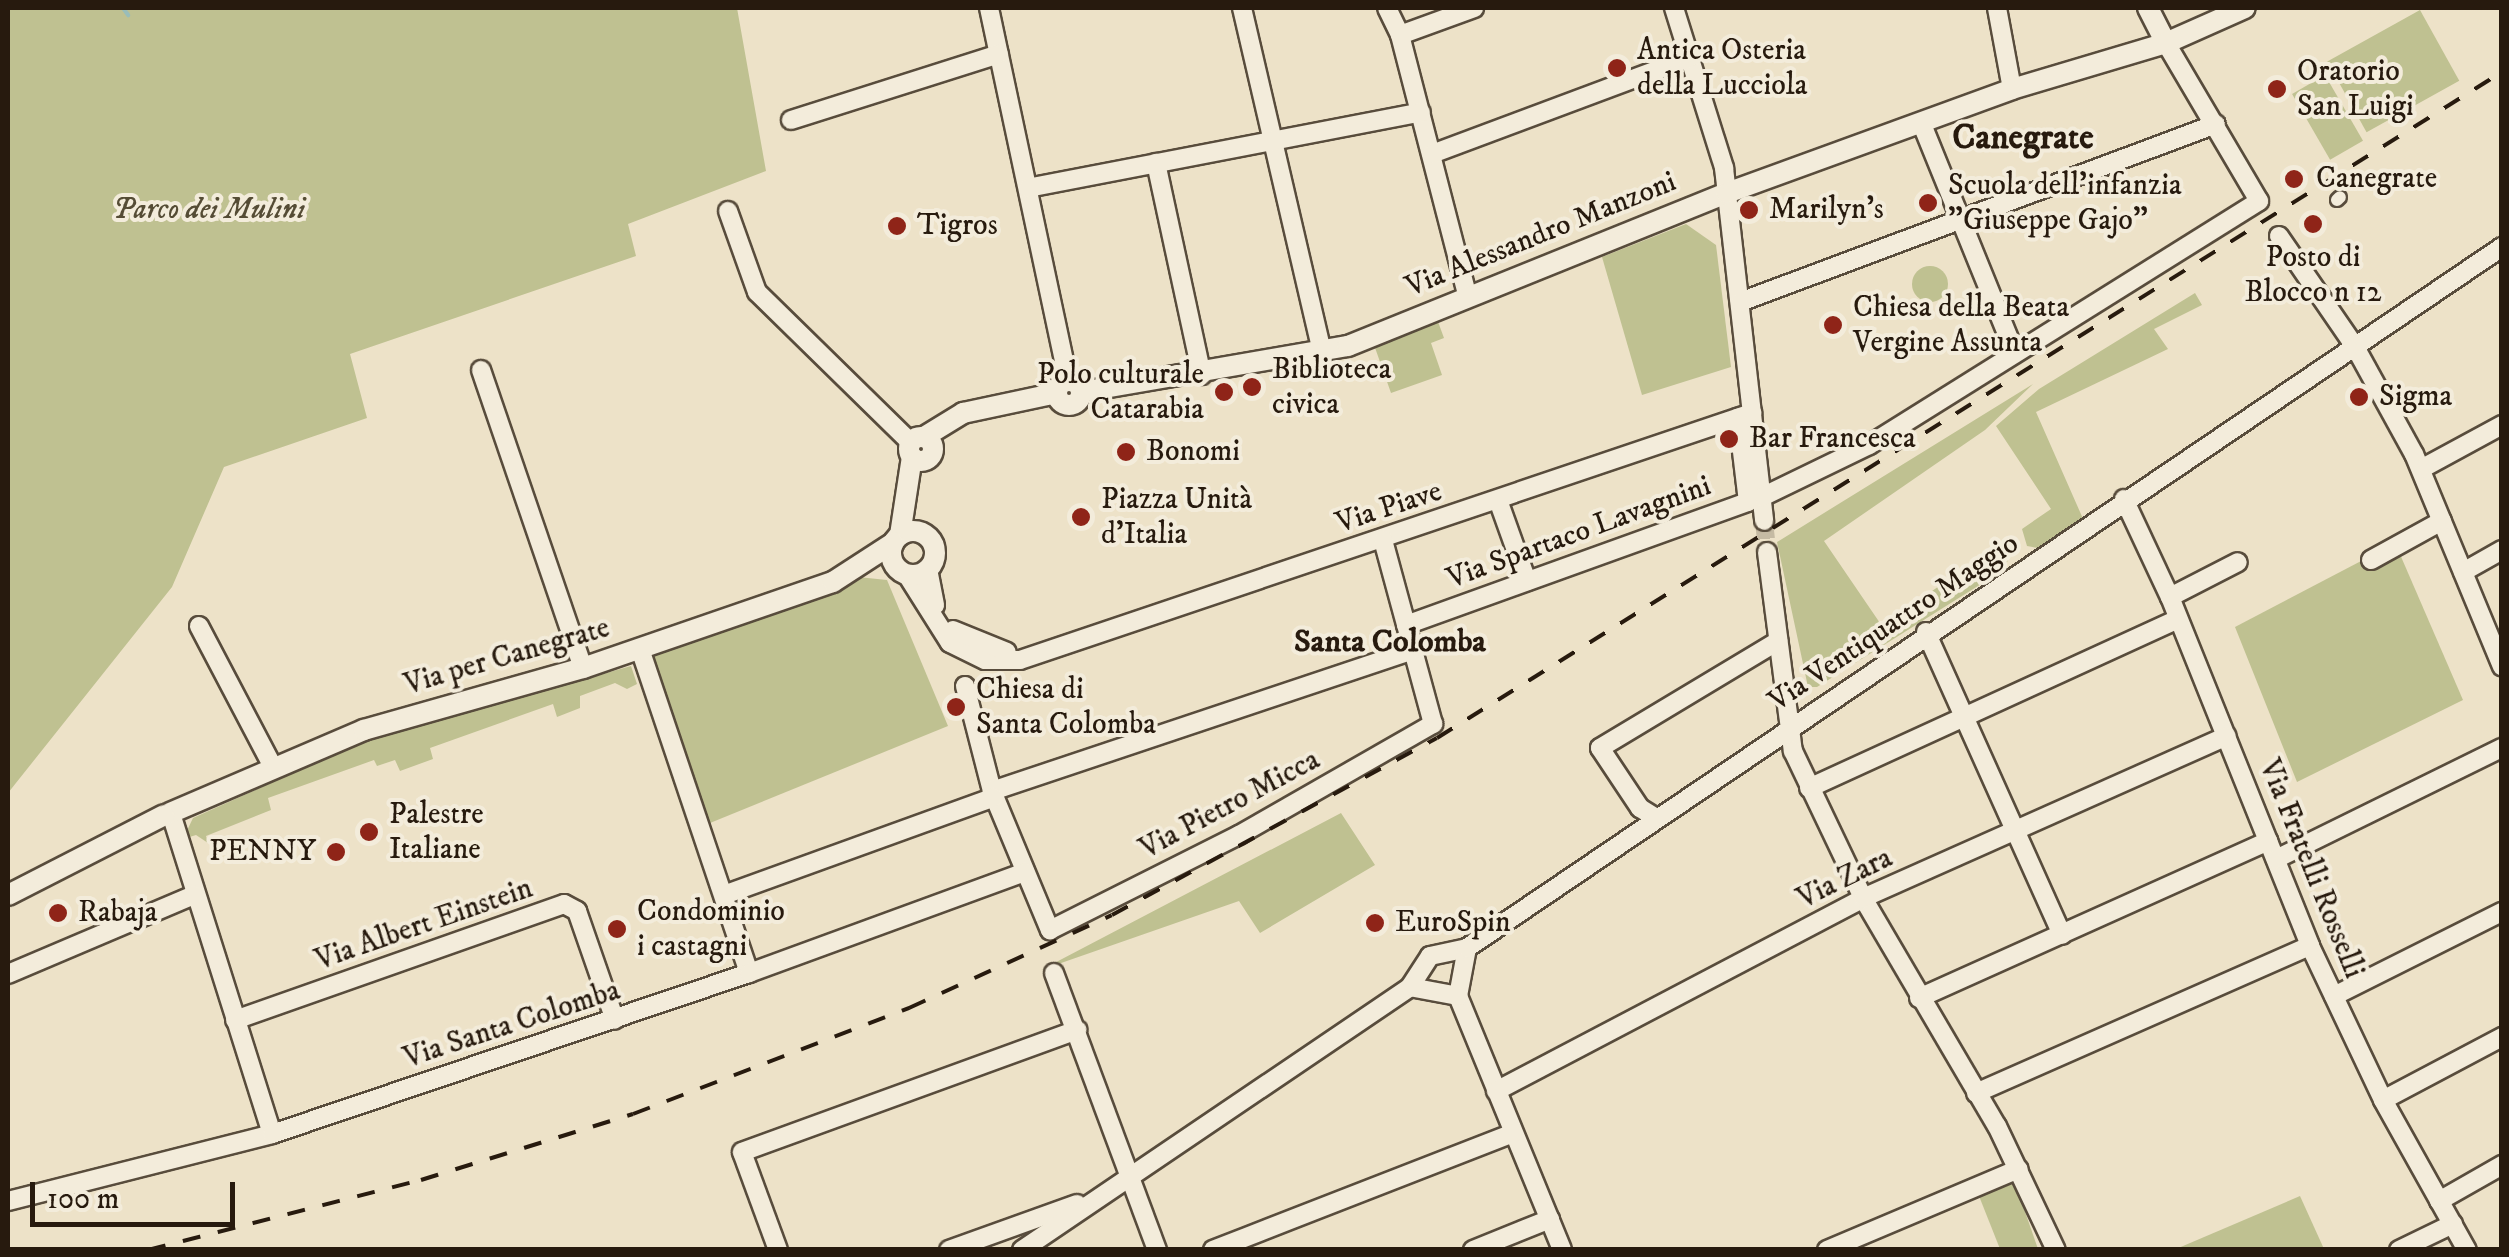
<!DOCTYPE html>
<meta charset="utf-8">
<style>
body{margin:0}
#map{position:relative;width:2509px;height:1257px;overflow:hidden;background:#ede2c8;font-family:"IM FELL DW Pica",serif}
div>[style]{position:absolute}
.green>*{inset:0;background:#bfc191;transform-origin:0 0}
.round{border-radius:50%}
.stream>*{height:4px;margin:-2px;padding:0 2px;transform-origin:2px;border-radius:2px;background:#99bdb9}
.minor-tunnel>*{height:18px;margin-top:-9px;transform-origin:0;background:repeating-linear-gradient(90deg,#c5baa3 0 18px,transparent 0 27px)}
.roads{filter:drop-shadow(2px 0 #584c3c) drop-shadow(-2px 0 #584c3c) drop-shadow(0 2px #584c3c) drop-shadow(0 -2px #584c3c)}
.pedestrian>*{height:12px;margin:-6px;padding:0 6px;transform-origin:6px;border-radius:6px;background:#f3ecdb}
.minor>*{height:18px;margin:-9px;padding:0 9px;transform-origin:9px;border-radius:9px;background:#f3ecdb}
.tertiary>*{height:20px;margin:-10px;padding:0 10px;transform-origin:10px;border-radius:10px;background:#f3ecdb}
.tertiary>.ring{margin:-10px;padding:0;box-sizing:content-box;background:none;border:20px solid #f3ecdb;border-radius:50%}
.rail>*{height:4px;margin-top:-2px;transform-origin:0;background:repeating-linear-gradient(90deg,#271a0e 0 18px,transparent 0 36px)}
.dots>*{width:28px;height:28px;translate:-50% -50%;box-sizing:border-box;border:5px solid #f3ecdb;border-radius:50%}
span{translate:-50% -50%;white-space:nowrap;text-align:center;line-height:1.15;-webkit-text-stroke:8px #f3ecdb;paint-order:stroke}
.poi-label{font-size:30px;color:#271a0e}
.left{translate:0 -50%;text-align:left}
.right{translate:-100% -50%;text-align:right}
.park-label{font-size:30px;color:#554c35;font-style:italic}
.street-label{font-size:30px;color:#271a0e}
.neighbourhood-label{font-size:32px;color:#271a0e;font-weight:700}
.quarter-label{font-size:35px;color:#271a0e;font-weight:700}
.frame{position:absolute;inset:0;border:10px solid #271a0e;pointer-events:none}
.scale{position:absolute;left:30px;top:1182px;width:205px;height:45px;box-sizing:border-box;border:5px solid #271a0e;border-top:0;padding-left:12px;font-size:30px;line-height:35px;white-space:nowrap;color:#271a0e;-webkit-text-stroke:8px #f3ecdb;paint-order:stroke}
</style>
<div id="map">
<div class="green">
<i style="clip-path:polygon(8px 8px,737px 8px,766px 171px,628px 224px,636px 256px,350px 354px,367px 418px,224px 467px,172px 587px,8px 793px)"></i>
<i style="left:2420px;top:10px;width:81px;height:106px;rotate:61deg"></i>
<i style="left:2325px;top:75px;width:76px;height:38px;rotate:60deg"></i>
<i style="clip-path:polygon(1686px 224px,1716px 245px,1731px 367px,1642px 395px,1602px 257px)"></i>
<i class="round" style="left:1912px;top:266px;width:36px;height:36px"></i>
<i style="clip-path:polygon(2195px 293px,2202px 305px,2154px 329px,2168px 349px,2036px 412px,2084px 521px,2038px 548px,2027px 546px,2022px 529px,2051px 509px,1996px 426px,2039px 389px)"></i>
<i style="clip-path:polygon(1437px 319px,1444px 338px,1431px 343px,1442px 375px,1391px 393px,1373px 342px)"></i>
<i style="clip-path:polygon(2033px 384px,1985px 430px,1824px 541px,1882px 626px,1995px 547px,2009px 556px,2005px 569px,1817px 687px,1808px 687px,1777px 542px)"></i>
<i style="clip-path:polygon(2399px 552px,2463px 700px,2297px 782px,2235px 627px,2363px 560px)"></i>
<i style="clip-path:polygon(858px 577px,887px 580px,948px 726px,710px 823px,650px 656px)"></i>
<i style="clip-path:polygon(631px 666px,637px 684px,627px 689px,615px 683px,580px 696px,580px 708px,557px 717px,553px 704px,430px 748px,433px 759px,400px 771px,395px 760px,377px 766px,374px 760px,268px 798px,271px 810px,206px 836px,208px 843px,196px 835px,183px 839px,193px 818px,364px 741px)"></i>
<i style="clip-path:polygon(1341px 813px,1375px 865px,1260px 933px,1239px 901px,1041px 970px)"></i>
<i style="clip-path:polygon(2015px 1183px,2038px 1249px,2000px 1249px,1979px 1196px)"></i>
<i style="clip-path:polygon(2300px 1196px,2324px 1249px,2176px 1249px)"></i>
</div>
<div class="stream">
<i style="left:123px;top:8px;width:9px;rotate:54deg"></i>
</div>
<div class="minor-tunnel">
<i style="left:1764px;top:521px;width:31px;rotate:84deg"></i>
</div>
<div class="roads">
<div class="pedestrian">
<i style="left:2337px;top:200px;width:4px;rotate:-45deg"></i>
</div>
<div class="minor">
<i style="left:989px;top:8px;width:381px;rotate:78deg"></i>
<i style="left:1242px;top:8px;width:354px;rotate:76.9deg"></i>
<i style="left:1387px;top:8px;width:30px;rotate:64deg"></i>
<i style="left:1400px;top:35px;width:268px;rotate:75.5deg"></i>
<i style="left:1674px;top:8px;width:168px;rotate:72.6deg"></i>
<i style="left:1724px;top:168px;width:355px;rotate:83.5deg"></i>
<i style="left:1997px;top:8px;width:82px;rotate:79.5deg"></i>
<i style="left:1400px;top:35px;width:79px;rotate:-20deg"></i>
<i style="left:791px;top:120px;width:218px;rotate:-17.6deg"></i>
<i style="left:1921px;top:122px;width:249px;rotate:67.9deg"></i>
<i style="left:1432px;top:154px;width:277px;rotate:-20.5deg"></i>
<i style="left:1156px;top:163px;width:217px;rotate:77.8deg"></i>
<i style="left:1028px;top:188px;width:400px;rotate:-10.9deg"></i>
<i style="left:728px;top:211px;width:86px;rotate:70.3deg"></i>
<i style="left:757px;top:292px;width:214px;rotate:44.4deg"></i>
<i style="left:2279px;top:236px;width:132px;rotate:55.5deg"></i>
<i style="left:2354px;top:345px;width:124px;rotate:61.2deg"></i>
<i style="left:2414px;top:454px;width:230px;rotate:67.5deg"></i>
<i style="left:1740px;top:302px;width:508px;rotate:-20.5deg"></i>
<i style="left:481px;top:370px;width:315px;rotate:71.1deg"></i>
<i style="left:2421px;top:469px;width:92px;rotate:-28.5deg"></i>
<i style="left:1762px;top:497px;width:119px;rotate:-25.9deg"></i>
<i style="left:1869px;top:445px;width:460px;rotate:-32deg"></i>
<i style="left:2259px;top:201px;width:183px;rotate:-120.5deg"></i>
<i style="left:2124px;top:499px;width:108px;rotate:64.9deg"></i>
<i style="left:2170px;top:597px;width:376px;rotate:68.1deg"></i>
<i style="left:2310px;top:946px;width:170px;rotate:64.6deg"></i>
<i style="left:2383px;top:1100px;width:172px;rotate:60.8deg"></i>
<i style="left:1498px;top:500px;width:86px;rotate:70.3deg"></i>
<i style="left:1767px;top:552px;width:201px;rotate:82.6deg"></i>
<i style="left:1793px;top:751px;width:163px;rotate:64.5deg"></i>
<i style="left:1863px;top:898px;width:264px;rotate:59.6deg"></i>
<i style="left:1997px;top:1126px;width:137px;rotate:64.6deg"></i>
<i style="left:2371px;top:560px;width:81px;rotate:-28.8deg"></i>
<i style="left:928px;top:569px;width:37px;rotate:79deg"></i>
<i style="left:2463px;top:572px;width:45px;rotate:-29.4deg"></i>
<i style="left:907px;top:575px;width:80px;rotate:57.7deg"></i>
<i style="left:950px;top:643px;width:39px;rotate:26deg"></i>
<i style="left:985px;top:660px;width:35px"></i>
<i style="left:1020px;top:660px;width:773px;rotate:-18.65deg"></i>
<i style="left:2170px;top:597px;width:76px;rotate:-27.2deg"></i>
<i style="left:1406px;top:625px;width:363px;rotate:-19.8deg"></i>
<i style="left:1748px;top:502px;width:85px;rotate:-96.8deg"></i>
<i style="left:199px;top:626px;width:159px;rotate:62.3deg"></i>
<i style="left:953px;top:630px;width:58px;rotate:22.2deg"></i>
<i style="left:1926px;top:632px;width:332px;rotate:65.8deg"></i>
<i style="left:640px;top:649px;width:342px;rotate:71.4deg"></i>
<i style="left:965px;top:686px;width:108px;rotate:75.6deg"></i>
<i style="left:992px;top:791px;width:151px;rotate:67.4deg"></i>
<i style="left:1050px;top:930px;width:212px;rotate:-26.7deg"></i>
<i style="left:1239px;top:835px;width:224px;rotate:-29.8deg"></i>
<i style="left:1433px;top:724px;width:191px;rotate:-105.2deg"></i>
<i style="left:1809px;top:788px;width:406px;rotate:-24.6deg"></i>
<i style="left:992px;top:791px;width:444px;rotate:-18.5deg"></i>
<i style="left:1656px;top:818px;width:19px;rotate:-148deg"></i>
<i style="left:1640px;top:808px;width:72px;rotate:-123.7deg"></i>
<i style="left:1600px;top:748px;width:208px;rotate:-31deg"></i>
<i style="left:173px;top:820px;width:329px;rotate:72.5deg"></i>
<i style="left:2276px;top:859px;width:252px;rotate:-26.2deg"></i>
<i style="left:724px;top:895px;width:287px;rotate:-19.9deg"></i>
<i style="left:1467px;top:948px;width:49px;rotate:100.6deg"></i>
<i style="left:1458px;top:996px;width:274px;rotate:67.7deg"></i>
<i style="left:1054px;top:973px;width:296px;rotate:69.6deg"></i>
<i style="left:8px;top:974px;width:202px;rotate:-23deg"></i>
<i style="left:1410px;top:987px;width:49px;rotate:10.6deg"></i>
<i style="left:2334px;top:996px;width:188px;rotate:-26.6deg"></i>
<i style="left:1919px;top:998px;width:383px;rotate:-24.2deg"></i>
<i style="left:235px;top:1020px;width:349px;rotate:-19.4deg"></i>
<i style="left:564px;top:904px;width:15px;rotate:28deg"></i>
<i style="left:577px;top:911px;width:115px;rotate:70.8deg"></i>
<i style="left:1496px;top:1091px;width:415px;rotate:-27.7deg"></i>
<i style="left:1863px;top:898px;width:398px;rotate:-24deg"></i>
<i style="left:1976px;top:1093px;width:365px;rotate:-23.8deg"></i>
<i style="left:2383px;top:1100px;width:135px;rotate:-27.9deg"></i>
<i style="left:8px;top:1201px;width:272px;rotate:-14.2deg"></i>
<i style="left:272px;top:1134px;width:503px;rotate:-18.65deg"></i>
<i style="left:749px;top:973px;width:294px;rotate:-20.1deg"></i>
<i style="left:2439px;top:1201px;width:73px;rotate:-29.7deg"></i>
<i style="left:778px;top:1250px;width:104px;rotate:-110.2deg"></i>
<i style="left:742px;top:1152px;width:357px;rotate:-20deg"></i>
<i style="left:949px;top:1250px;width:136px;rotate:-19.8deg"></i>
<i style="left:1022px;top:1250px;width:469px;rotate:-34.1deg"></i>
<i style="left:1410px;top:987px;width:37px;rotate:-57deg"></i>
<i style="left:1430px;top:956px;width:38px;rotate:-12deg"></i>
<i style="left:1467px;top:948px;width:1250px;rotate:-34.11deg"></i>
<i style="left:1213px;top:1250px;width:322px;rotate:-21.3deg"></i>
<i style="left:1473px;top:1250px;width:83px;rotate:-21.9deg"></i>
<i style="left:1827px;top:1250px;width:208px;rotate:-22.9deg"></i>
<i style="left:2399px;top:1250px;width:60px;rotate:-25.7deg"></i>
</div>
<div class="tertiary">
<i style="left:2148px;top:8px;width:39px;rotate:63deg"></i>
<i class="ring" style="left:1057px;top:381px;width:4px;height:4px"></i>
<i style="left:1081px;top:392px;width:271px;rotate:-9.8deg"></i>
<i style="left:1348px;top:346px;width:409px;rotate:-22deg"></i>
<i style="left:1727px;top:193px;width:303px;rotate:-20deg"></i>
<i style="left:2012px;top:89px;width:161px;rotate:-16.6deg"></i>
<i style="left:2166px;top:43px;width:86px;rotate:-23.9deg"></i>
<i class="ring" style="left:909px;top:437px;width:4px;height:4px"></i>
<i style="left:924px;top:437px;width:46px;rotate:-31.6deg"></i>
<i style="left:963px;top:413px;width:96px;rotate:-12deg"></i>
<i class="ring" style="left:891px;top:531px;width:24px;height:24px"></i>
<i style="left:900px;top:535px;width:79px;rotate:-81.3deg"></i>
<i style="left:170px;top:813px;width:211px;rotate:-23.2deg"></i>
<i style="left:364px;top:730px;width:228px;rotate:-15.8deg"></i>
<i style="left:583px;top:668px;width:264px;rotate:-19deg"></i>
<i style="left:833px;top:582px;width:72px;rotate:-33deg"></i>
<i style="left:8px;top:895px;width:175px;rotate:-27.1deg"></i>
</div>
</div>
<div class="rail">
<i style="left:148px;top:1250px;width:282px;rotate:-14.4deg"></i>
<i style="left:421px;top:1180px;width:222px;rotate:-17.3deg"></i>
<i style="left:633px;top:1114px;width:296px;rotate:-21deg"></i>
<i style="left:909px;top:1008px;width:223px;rotate:-24.6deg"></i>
<i style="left:1112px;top:915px;width:370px;rotate:-28.6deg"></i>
<i style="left:1437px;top:738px;width:1256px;rotate:-32.02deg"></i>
</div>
<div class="dots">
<i style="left:1617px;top:68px;background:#8f2418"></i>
<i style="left:2277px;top:89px;background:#8f2418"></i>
<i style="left:2294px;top:179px;background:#8f2418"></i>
<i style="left:1928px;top:203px;background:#8f2418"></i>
<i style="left:1749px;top:210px;background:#8f2418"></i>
<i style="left:2313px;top:224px;background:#8f2418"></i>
<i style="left:897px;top:226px;background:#8f2418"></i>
<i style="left:1833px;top:325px;background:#8f2418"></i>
<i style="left:1252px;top:387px;background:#8f2418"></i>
<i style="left:1224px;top:392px;background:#8f2418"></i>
<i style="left:2359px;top:397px;background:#8f2418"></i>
<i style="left:1729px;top:439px;background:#8f2418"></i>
<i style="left:1126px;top:452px;background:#8f2418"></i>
<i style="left:1081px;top:517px;background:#8f2418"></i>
<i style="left:956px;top:707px;background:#8f2418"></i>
<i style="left:369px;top:832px;background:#8f2418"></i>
<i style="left:336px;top:852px;background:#8f2418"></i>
<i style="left:58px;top:913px;background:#8f2418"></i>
<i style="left:1375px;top:923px;background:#8f2418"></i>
<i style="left:617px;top:929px;background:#8f2418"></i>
</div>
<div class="poi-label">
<span class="left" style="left:1637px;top:68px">Antica Osteria<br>della Lucciola</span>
<span class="left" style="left:2297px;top:89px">Oratorio<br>San Luigi</span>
<span class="left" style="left:2316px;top:179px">Canegrate</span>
<span class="left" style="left:1948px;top:203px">Scuola dell'infanzia<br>"Giuseppe Gajo"</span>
<span class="left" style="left:1769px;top:210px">Marilyn's</span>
<span class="left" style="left:917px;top:226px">Tigros</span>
<span style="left:2313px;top:275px">Posto di<br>Blocco n 12</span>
<span class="left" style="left:1853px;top:325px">Chiesa della Beata<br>Vergine Assunta</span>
<span class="left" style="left:1272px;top:387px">Biblioteca<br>civica</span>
<span class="right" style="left:1204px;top:392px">Polo culturale<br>Catarabia</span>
<span class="left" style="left:2379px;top:397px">Sigma</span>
<span class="left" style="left:1749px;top:439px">Bar Francesca</span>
<span class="left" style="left:1146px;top:452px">Bonomi</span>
<span class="left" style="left:1101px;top:517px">Piazza Unità<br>d'Italia</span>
<span class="left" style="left:976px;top:707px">Chiesa di<br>Santa Colomba</span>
<span class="left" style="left:389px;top:832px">Palestre<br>Italiane</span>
<span class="right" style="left:316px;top:852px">PENNY</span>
<span class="left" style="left:637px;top:929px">Condominio<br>i castagni</span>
<span class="left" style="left:78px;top:913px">Rabaja</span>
<span class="left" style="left:1395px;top:923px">EuroSpin</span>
</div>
<div class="park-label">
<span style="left:209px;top:210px">Parco dei Mulini</span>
</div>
<div class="street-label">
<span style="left:1541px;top:235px;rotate:-22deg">Via Alessandro Manzoni</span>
<span style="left:1389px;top:508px;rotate:-18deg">Via Piave</span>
<span style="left:1579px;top:533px;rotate:-20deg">Via Spartaco Lavagnini</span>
<span style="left:1894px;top:623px;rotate:-34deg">Via Ventiquattro Maggio</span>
<span style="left:507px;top:657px;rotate:-16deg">Via per Canegrate</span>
<span style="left:1230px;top:805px;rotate:-28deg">Via Pietro Micca</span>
<span style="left:2311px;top:869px;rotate:68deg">Via Fratelli Rosselli</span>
<span style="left:1845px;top:879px;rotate:-26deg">Via Zara</span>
<span style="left:424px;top:925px;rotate:-19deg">Via Albert Einstein</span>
<span style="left:512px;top:1025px;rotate:-18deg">Via Santa Colomba</span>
</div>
<div class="neighbourhood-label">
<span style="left:1390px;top:642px">Santa Colomba</span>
</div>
<div class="quarter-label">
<span style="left:2023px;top:138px">Canegrate</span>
</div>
<div class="frame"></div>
<div class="scale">100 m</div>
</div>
